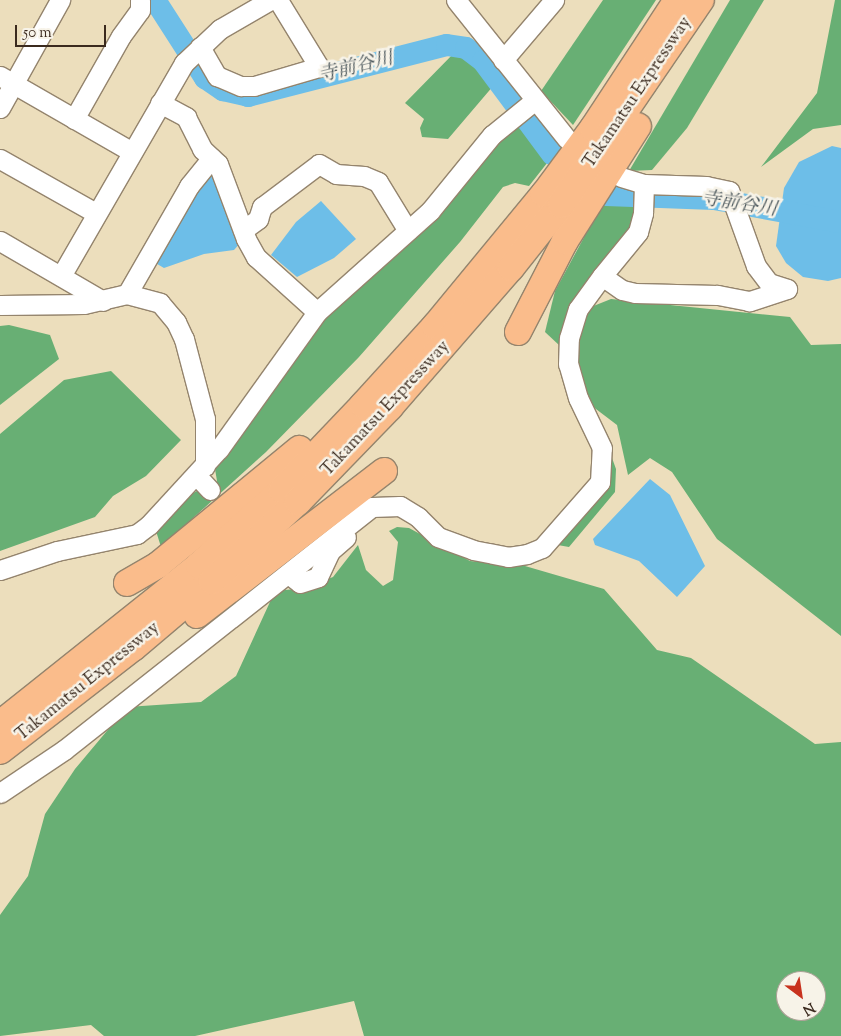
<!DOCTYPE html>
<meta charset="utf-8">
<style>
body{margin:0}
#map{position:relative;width:841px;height:1036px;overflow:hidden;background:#ecdebc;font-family:"Sorts Mill Goudy","Noto Serif JP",serif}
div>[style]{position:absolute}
.forest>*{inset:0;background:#68af74}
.water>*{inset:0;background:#6dbee8}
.river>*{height:22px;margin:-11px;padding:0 11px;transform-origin:11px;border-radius:11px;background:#6dbee8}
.roads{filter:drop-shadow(1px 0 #94846d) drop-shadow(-1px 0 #94846d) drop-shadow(0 1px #94846d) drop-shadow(0 -1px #94846d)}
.minor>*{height:19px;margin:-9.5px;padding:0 9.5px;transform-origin:9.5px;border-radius:9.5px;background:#fff}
.highway>*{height:26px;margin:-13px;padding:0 13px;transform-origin:13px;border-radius:13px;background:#fabc8b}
span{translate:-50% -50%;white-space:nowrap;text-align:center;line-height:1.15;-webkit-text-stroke:5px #f7f3e8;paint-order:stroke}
.street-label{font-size:18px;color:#3b2a1e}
.water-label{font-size:19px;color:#4a565b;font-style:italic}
.north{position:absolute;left:776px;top:971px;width:50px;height:50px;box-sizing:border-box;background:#f7f3e8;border:1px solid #aca397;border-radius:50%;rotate:149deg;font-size:14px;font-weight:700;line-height:20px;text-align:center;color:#3b2a1e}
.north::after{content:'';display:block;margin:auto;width:18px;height:22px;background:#c8321e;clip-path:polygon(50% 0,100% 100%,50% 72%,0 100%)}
.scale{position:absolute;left:15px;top:25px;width:91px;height:22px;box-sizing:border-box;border:2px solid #3b2a1e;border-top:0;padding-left:6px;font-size:15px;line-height:18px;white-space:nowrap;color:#3b2a1e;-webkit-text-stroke:4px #f7f3e8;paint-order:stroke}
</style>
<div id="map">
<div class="forest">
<i style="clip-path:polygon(603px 0,656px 0,573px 125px,541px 91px)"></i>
<i style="clip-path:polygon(730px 0,764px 0,687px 128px,652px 170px,629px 171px)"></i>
<i style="clip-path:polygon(835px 0,841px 0,841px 125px,813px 129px,761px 167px,817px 93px)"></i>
<i style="clip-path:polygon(455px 52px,469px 55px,494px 85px,448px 139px,422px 137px,420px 128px,424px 119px,405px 103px)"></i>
<i style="clip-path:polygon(519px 125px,551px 158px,529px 186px,515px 183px,503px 187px,460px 242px,359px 357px,266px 452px,161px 547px,156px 531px,186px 497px,197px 491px,206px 496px,218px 487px,215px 469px,334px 307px,403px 249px,450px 201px,487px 150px)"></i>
<i style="clip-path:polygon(602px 204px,638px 206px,632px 231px,560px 346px,545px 332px,555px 291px)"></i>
<i style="clip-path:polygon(611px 299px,790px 317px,811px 345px,841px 344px,841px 636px,717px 539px,672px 472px,650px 458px,628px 475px,617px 425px,592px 406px,575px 369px,578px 336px,591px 307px)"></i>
<i style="clip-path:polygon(9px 325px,50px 335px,59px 359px,0 405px,0 326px)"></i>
<i style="clip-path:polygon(111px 371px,181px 440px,146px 476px,113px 496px,95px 517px,0 551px,0 434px,64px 380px)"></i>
<i style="clip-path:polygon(607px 444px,616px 469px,615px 492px,569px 547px,552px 544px,604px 486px)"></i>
<i style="clip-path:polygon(evenodd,397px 527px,409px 528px,470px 561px,525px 566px,604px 589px,657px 650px,691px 658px,815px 744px,841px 742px,841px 1036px,364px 1036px,354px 1001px,195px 1036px,104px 1036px,91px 1025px,0 1036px,0 915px,28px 876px,45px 814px,75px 769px,127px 707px,201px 702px,236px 676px,275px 591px,305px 588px,333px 577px,358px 545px,366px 570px,383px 586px,393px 580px,398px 542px,389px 531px,397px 527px,786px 981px,816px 981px,816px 1011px,786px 1011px,786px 981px)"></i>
</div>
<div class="water">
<i style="clip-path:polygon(832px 146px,841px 148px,841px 278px,828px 281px,803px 277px,786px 263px,776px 246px,784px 188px,799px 162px)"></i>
<i style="clip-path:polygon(216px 173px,241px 242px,234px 250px,204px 254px,164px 268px,152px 261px,202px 182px)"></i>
<i style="clip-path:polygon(321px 201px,356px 239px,334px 258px,297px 277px,271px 255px,296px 222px)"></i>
<i style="clip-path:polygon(650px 479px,670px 495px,705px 566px,677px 597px,639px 561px,595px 545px,593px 539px)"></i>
</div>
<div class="river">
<i style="left:155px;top:0;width:93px;rotate:57.3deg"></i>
<i style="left:205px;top:78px;width:22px;rotate:34deg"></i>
<i style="left:223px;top:90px;width:26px;rotate:13deg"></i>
<i style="left:248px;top:96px;width:205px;rotate:-14.4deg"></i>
<i style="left:447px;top:45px;width:19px;rotate:9deg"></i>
<i style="left:466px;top:48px;width:21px;rotate:37deg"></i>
<i style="left:483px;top:61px;width:116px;rotate:53.4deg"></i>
<i style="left:606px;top:195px;width:108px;rotate:2.1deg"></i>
<i style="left:714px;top:199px;width:129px;rotate:10.3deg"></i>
</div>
<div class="roads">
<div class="minor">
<i style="left:456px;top:0;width:178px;rotate:51.4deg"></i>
<i style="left:200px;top:47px;width:34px;rotate:60deg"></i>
<i style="left:217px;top:76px;width:26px;rotate:23deg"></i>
<i style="left:241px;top:86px;width:13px"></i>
<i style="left:254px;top:86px;width:68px;rotate:-16.3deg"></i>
<i style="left:319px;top:67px;width:79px;rotate:-121.5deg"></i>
<i style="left:503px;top:60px;width:79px;rotate:-49.6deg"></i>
<i style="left:0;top:76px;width:152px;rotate:29.9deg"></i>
<i style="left:160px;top:103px;width:30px;rotate:28deg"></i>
<i style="left:186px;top:117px;width:36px;rotate:63deg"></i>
<i style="left:202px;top:149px;width:22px;rotate:43deg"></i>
<i style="left:218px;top:164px;width:80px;rotate:69.5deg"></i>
<i style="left:246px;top:239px;width:21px;rotate:61deg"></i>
<i style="left:256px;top:257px;width:82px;rotate:42deg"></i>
<i style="left:0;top:108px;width:124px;rotate:-60.9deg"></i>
<i style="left:74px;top:119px;width:95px;rotate:-60.5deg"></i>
<i style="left:121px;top:36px;width:32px;rotate:-54deg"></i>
<i style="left:140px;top:10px;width:10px;rotate:-90deg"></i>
<i style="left:0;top:159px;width:110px;rotate:29.4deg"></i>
<i style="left:621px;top:177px;width:24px;rotate:17deg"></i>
<i style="left:644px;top:184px;width:62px;rotate:1.8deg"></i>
<i style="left:706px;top:186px;width:24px;rotate:12deg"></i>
<i style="left:729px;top:191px;width:80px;rotate:70.2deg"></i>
<i style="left:756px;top:266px;width:21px;rotate:53deg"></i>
<i style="left:769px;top:283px;width:19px;rotate:18deg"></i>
<i style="left:787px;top:289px;width:40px;rotate:162deg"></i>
<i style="left:749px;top:301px;width:33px;rotate:-169deg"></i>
<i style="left:717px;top:295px;width:82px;rotate:-178.6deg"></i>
<i style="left:635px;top:293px;width:13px;rotate:-167deg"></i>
<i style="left:622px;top:290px;width:24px;rotate:-145deg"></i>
<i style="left:602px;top:276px;width:57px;rotate:-50.7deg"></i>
<i style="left:638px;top:232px;width:20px;rotate:-75deg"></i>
<i style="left:643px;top:213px;width:29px;rotate:-88deg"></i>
<i style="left:243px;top:230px;width:19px;rotate:-36deg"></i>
<i style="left:258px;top:219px;width:13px;rotate:-72deg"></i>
<i style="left:262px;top:207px;width:71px;rotate:-37deg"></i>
<i style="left:319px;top:164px;width:20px;rotate:30deg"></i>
<i style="left:336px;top:174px;width:28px;rotate:4deg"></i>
<i style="left:364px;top:176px;width:15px;rotate:23deg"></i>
<i style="left:378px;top:182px;width:57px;rotate:58.5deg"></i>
<i style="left:0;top:241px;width:119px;rotate:30.2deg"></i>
<i style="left:61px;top:276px;width:246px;rotate:-60deg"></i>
<i style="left:184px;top:63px;width:50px;rotate:-43.4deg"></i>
<i style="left:220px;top:29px;width:58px;rotate:-30.1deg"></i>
<i style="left:127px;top:294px;width:34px;rotate:15deg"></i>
<i style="left:160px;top:303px;width:25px;rotate:50deg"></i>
<i style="left:176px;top:322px;width:19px;rotate:65deg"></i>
<i style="left:184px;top:339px;width:83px;rotate:75.3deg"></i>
<i style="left:205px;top:419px;width:47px;rotate:90deg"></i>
<i style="left:0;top:305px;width:84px;rotate:-0.7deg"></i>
<i style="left:84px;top:304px;width:44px;rotate:-13.1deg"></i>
<i style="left:127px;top:294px;width:125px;rotate:-60.1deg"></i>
<i style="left:189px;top:186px;width:36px;rotate:-51deg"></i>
<i style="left:197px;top:476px;width:19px;rotate:47deg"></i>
<i style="left:0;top:570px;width:60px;rotate:-18.4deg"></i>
<i style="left:57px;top:551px;width:82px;rotate:-12deg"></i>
<i style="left:137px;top:534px;width:15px;rotate:-37deg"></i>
<i style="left:149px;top:525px;width:103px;rotate:-47.4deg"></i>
<i style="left:219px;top:449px;width:168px;rotate:-54.4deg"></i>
<i style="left:317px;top:312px;width:152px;rotate:-41.8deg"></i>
<i style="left:430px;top:211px;width:98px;rotate:-50.8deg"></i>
<i style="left:492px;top:135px;width:55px;rotate:-39.1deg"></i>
<i style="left:291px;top:576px;width:11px;rotate:38deg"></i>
<i style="left:300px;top:583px;width:19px;rotate:-18deg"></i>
<i style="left:318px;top:577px;width:29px;rotate:-65deg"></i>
<i style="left:330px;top:551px;width:21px;rotate:-41deg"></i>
<i style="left:0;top:793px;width:77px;rotate:-33.9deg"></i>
<i style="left:64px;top:750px;width:392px;rotate:-38.3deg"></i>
<i style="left:372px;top:507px;width:28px;rotate:-2deg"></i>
<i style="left:400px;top:506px;width:21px;rotate:31deg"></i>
<i style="left:418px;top:517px;width:28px;rotate:45deg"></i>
<i style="left:438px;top:537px;width:37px;rotate:20deg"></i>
<i style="left:473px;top:550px;width:36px;rotate:11deg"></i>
<i style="left:508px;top:557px;width:19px;rotate:-9deg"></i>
<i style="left:527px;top:554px;width:16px;rotate:-22deg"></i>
<i style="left:542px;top:548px;width:88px;rotate:-48.7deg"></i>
<i style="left:600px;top:482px;width:34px;rotate:-87deg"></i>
<i style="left:602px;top:448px;width:55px;rotate:-115.6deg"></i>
<i style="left:578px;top:398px;width:35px;rotate:-106deg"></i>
<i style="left:568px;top:364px;width:26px;rotate:-88deg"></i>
<i style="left:569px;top:338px;width:30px;rotate:-73deg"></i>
<i style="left:578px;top:309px;width:41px;rotate:-54deg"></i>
</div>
<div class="highway">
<i style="left:518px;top:332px;width:102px;rotate:-62.7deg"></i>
<i style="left:565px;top:241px;width:136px;rotate:-57.6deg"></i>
<i style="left:127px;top:583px;width:36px;rotate:-30deg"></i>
<i style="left:158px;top:565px;width:183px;rotate:-39.4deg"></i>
<i style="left:197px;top:615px;width:236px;rotate:-37.6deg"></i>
<i style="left:0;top:724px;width:255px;rotate:-38.6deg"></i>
<i style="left:199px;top:565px;width:112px;rotate:-42.1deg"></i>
<i style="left:282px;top:490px;width:117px;rotate:-46.4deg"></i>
<i style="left:363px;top:405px;width:107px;rotate:-47.7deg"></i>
<i style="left:435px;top:326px;width:171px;rotate:-50.5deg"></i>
<i style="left:544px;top:194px;width:82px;rotate:-53.4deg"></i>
<i style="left:593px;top:128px;width:153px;rotate:-56.7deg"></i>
<i style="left:0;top:751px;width:168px;rotate:-37.8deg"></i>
<i style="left:133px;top:648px;width:104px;rotate:-40.3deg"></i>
<i style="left:212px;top:581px;width:117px;rotate:-42.6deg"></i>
<i style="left:298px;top:502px;width:132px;rotate:-45.9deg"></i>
<i style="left:390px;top:407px;width:184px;rotate:-49deg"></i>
<i style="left:511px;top:268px;width:80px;rotate:-51.6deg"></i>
<i style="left:561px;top:205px;width:248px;rotate:-55.7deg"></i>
</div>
</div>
<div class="street-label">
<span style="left:638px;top:93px;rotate:-56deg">Takamatsu Expressway</span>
<span style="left:386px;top:409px;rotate:-47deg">Takamatsu Expressway</span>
<span style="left:88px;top:682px;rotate:-39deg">Takamatsu Expressway</span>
</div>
<div class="water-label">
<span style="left:356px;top:68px;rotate:-14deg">寺前谷川</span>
<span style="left:739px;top:205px;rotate:9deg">寺前谷川</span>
</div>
<div class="north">N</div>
<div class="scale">50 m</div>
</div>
